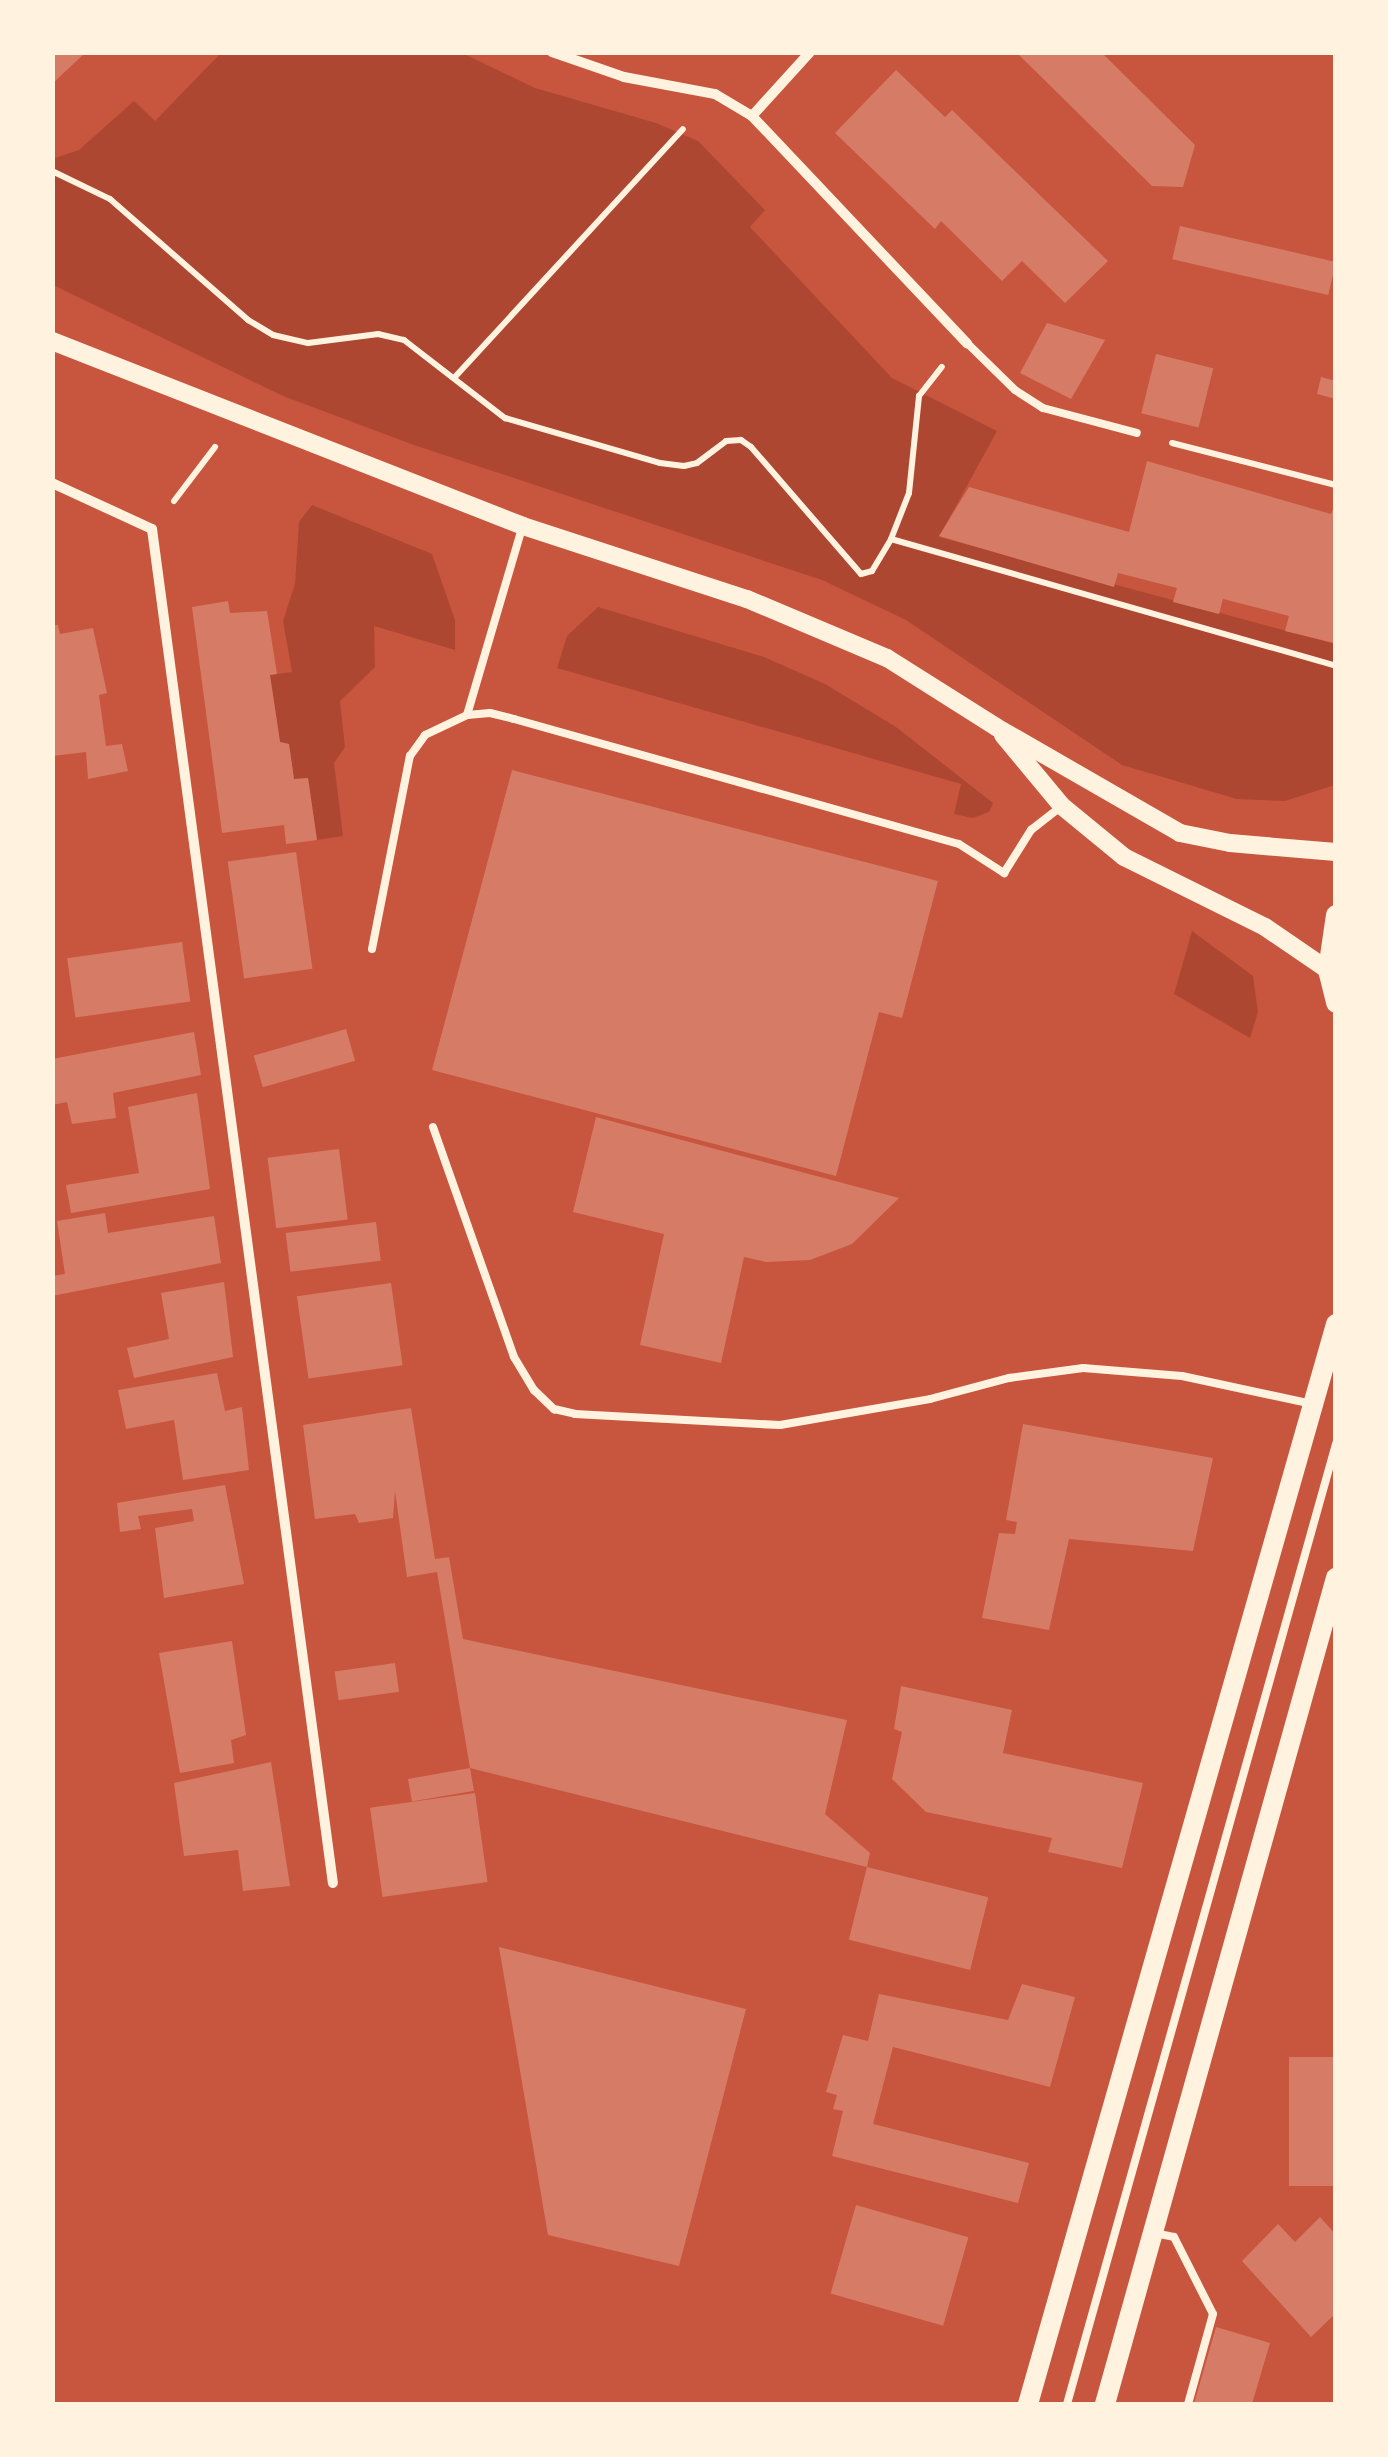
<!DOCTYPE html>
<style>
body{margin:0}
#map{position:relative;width:1388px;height:2457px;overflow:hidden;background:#c8553d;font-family:Manrope,sans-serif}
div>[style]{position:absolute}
.green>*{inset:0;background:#ae4732}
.building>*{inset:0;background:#d67c66;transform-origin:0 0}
.path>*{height:6px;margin:-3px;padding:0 3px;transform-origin:3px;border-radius:3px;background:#fff3e0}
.service>*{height:8px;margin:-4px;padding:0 4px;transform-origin:4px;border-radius:4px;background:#fff3e0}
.minor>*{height:10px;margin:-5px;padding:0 5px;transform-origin:5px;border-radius:5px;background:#fff3e0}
.tertiary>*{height:18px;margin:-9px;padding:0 9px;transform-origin:9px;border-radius:9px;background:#fff3e0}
.secondary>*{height:20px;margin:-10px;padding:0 10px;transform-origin:10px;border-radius:10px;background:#fff3e0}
span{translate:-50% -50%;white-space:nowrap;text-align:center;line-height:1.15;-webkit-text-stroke:10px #fff3e0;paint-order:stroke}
.frame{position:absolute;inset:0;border:55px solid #fff3e0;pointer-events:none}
</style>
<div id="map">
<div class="green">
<i style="clip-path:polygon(222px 52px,462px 53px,535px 88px,656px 123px,698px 141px,765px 210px,750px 227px,892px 378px,997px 431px,939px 537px,1335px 644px,1335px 785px,1285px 801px,1237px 799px,1122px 765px,906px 620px,822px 580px,411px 444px,283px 396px,53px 285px,52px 159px,79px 150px,134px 101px,155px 121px)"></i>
<i style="clip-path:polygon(312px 505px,432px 554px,455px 620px,455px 650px,374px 626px,375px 667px,340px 701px,345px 747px,334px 763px,343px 836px,317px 840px,308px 778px,294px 779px,289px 744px,280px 742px,270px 675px,292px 672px,283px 621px,295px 584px,299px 522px)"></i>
<i style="clip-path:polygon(598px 607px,764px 657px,825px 684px,896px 727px,993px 803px,989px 812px,973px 818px,954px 814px,961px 784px,557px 668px,567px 636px)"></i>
<i style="clip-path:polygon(1192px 931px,1253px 976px,1258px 1012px,1250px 1038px,1174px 994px)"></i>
</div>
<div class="building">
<i style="clip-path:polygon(52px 52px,86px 52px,52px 84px)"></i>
<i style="clip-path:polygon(1016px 52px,1101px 52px,1195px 145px,1183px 187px,1152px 186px)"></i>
<i style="clip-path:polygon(896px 70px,945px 117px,952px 110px,1108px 261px,1065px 303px,1022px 261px,1002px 281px,941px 221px,935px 229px,835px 133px)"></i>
<i style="left:1180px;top:226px;width:160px;height:34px;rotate:13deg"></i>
<i style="clip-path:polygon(1047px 323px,1105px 340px,1071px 399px,1020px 373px)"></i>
<i style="left:1156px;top:354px;width:59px;height:61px;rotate:14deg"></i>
<i style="clip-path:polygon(1321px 377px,1336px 381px,1336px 399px,1317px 394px)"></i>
<i style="clip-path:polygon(1147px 461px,1331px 514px,1336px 502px,1334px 643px,1285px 631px,1289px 616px,1223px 599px,1219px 614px,1173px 602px,1177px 588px,1118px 573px,1114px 587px,939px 536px,969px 487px,1129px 532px)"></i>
<i style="clip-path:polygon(228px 601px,230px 613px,267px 611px,277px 674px,270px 675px,280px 742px,289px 744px,294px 779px,308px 778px,317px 840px,286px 844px,284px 825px,222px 833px,192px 607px)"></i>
<i style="clip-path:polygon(52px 625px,58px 625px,60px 634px,93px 628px,107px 693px,99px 695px,106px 746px,122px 744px,128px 771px,88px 779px,86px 752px,52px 756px)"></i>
<i style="clip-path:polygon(512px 770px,938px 881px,902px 1018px,879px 1012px,836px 1176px,432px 1070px)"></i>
<i style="left:296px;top:852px;width:118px;height:69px;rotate:82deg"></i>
<i style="left:182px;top:942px;width:60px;height:116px;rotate:82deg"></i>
<i style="left:346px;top:1029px;width:33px;height:96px;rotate:74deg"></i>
<i style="clip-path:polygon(194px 1032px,201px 1075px,113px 1093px,116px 1118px,72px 1124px,67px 1102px,52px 1105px,52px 1059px)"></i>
<i style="clip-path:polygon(197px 1093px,210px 1189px,71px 1213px,66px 1185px,139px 1173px,128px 1107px)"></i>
<i style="clip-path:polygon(596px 1117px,899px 1198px,852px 1244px,810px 1260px,766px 1262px,744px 1257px,721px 1363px,640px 1345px,664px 1234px,573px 1212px)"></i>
<i style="left:339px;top:1149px;width:71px;height:72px;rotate:83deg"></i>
<i style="clip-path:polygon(105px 1213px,108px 1233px,214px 1216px,221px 1263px,52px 1296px,52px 1276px,65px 1274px,57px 1221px)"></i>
<i style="left:376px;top:1222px;width:39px;height:91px;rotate:83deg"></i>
<i style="clip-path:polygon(224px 1282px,233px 1357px,134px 1378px,127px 1348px,169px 1339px,161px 1293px)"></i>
<i style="left:391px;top:1283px;width:83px;height:95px;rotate:82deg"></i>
<i style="clip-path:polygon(217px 1373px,225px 1411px,242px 1407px,249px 1470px,183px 1480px,174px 1420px,126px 1429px,118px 1390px)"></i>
<i style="clip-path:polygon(411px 1408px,435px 1559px,449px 1557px,463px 1639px,847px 1720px,825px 1814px,870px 1853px,867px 1867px,470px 1768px,437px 1572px,407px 1577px,395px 1491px,393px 1518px,359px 1523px,355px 1514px,315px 1519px,303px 1425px)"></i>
<i style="clip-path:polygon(1023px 1424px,1213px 1458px,1193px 1551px,1069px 1539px,1049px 1630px,982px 1618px,999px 1533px,1015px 1534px,1017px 1522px,1006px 1520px)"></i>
<i style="clip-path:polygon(225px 1485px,244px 1584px,164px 1598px,155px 1528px,194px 1521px,192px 1509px,138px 1516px,141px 1529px,120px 1532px,117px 1503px)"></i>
<i style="clip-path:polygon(232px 1641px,246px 1735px,231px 1740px,234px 1763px,180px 1773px,159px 1653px)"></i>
<i style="left:395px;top:1663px;width:29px;height:61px;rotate:82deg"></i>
<i style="clip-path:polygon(901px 1686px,1012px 1710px,1003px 1753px,1143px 1783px,1122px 1868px,1048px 1852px,1052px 1838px,926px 1812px,892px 1779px,902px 1732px,894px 1729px)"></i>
<i style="clip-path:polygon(271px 1762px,290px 1886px,243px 1891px,238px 1850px,184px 1856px,174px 1783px)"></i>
<i style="left:470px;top:1768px;width:23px;height:63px;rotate:80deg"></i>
<i style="left:475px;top:1793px;width:90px;height:106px;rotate:82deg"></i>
<i style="left:867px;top:1867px;width:125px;height:75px;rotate:14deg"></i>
<i style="clip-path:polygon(499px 1947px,746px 2009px,679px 2266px,548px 2235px)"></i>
<i style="clip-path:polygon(1022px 1984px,1075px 1997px,1050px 2087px,893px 2047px,873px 2124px,1029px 2163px,1018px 2203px,832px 2156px,843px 2111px,833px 2109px,837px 2095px,826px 2092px,843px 2035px,868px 2041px,879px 1994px,1008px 2020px)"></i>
<i style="left:1336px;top:2057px;width:129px;height:47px;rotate:90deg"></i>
<i style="left:856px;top:2205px;width:117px;height:92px;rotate:16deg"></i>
<i style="clip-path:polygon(1320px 2217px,1336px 2235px,1336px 2313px,1311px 2337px,1242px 2261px,1278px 2224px,1295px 2242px)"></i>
<i style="clip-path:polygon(1216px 2327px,1270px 2343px,1252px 2404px,1194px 2404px)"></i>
</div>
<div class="path">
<i style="left:52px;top:171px;width:64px;rotate:25.8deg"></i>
<i style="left:110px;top:199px;width:184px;rotate:41.2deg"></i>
<i style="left:248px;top:320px;width:29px;rotate:31deg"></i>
<i style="left:273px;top:335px;width:36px;rotate:13deg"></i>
<i style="left:308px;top:343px;width:71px;rotate:-7.3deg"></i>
<i style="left:378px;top:334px;width:27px;rotate:13deg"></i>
<i style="left:404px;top:340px;width:128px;rotate:37.7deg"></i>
<i style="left:505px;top:418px;width:161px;rotate:16.2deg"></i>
<i style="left:660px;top:463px;width:24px;rotate:7deg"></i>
<i style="left:684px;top:466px;width:13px;rotate:-13deg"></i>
<i style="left:697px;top:463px;width:36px;rotate:-37deg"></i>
<i style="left:726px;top:441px;width:15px;rotate:-4deg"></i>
<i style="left:741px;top:440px;width:12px;rotate:35deg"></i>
<i style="left:751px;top:447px;width:168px;rotate:49.1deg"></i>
<i style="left:861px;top:574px;width:11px;rotate:-15deg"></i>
<i style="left:872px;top:571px;width:37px;rotate:-59deg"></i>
<i style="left:891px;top:539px;width:49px;rotate:-68.6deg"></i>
<i style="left:909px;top:493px;width:98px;rotate:-84.1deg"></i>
<i style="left:919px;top:396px;width:37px;rotate:-52deg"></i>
<i style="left:454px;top:378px;width:338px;rotate:-47.4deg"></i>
<i style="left:1172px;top:443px;width:169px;rotate:14.4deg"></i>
<i style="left:174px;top:501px;width:68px;rotate:-52.8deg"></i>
<i style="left:891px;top:539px;width:463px;rotate:15.9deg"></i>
</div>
<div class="service">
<i style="left:967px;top:343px;width:67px;rotate:44.4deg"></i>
<i style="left:1015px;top:390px;width:33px;rotate:33deg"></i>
<i style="left:1043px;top:408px;width:97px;rotate:14.9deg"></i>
<i style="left:467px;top:715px;width:195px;rotate:-73.6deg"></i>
<i style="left:372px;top:949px;width:197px;rotate:-78.9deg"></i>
<i style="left:410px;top:756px;width:26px;rotate:-54deg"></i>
<i style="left:425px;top:735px;width:47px;rotate:-25.5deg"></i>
<i style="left:467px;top:715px;width:23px;rotate:-5deg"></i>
<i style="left:490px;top:713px;width:25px;rotate:14deg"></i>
<i style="left:514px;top:719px;width:462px;rotate:15.7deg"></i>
<i style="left:959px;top:844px;width:54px;rotate:32.8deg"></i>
<i style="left:1004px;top:873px;width:51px;rotate:-57.9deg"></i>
<i style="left:1031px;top:830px;width:36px;rotate:-38deg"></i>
<i style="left:433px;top:1127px;width:244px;rotate:70.6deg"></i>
<i style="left:514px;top:1357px;width:39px;rotate:59deg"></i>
<i style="left:534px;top:1390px;width:28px;rotate:44deg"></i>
<i style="left:554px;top:1409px;width:22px;rotate:13deg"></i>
<i style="left:575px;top:1414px;width:205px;rotate:3.1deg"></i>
<i style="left:780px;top:1425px;width:152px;rotate:-9.8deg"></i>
<i style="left:930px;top:1399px;width:82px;rotate:-14.9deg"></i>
<i style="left:1009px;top:1378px;width:75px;rotate:-7.7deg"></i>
<i style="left:1083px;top:1368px;width:99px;rotate:4.6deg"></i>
<i style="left:1182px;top:1376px;width:134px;rotate:12.1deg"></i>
<i style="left:1154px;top:2233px;width:20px;rotate:11deg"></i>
<i style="left:1174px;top:2237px;width:86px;rotate:63.1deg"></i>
<i style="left:1213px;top:2314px;width:93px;rotate:105.5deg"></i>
<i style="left:1067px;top:2404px;width:997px;rotate:-74.35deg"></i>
</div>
<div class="minor">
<i style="left:552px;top:52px;width:76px;rotate:19.1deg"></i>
<i style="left:624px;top:77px;width:93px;rotate:10.6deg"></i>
<i style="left:715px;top:94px;width:43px;rotate:30.7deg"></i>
<i style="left:752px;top:116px;width:313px;rotate:46.6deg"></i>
<i style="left:752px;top:116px;width:86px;rotate:-47.8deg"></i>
<i style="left:52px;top:483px;width:110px;rotate:24.7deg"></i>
<i style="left:152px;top:529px;width:1366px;rotate:82.39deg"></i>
</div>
<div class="tertiary">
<i style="left:52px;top:341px;width:506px;rotate:21.44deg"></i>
<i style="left:523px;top:526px;width:236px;rotate:18.1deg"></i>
<i style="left:747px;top:599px;width:152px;rotate:22.9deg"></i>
<i style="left:887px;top:658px;width:129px;rotate:32.3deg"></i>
<i style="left:996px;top:727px;width:212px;rotate:29.9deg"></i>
<i style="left:1180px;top:833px;width:51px;rotate:11.3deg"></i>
<i style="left:1230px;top:843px;width:106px;rotate:4.9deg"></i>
<i style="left:1003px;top:735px;width:92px;rotate:50.3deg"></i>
<i style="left:1062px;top:806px;width:80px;rotate:39.4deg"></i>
<i style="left:1124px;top:857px;width:157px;rotate:26.4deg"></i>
<i style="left:1265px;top:927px;width:76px;rotate:34.3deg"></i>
</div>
<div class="secondary">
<i style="left:1336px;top:915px;width:56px;rotate:98.3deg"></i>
<i style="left:1328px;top:970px;width:34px;rotate:76deg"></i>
<i style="left:1028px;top:2404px;width:1123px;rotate:-74.08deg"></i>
<i style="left:1105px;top:2404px;width:858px;rotate:-74.38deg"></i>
</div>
<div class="frame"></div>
</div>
